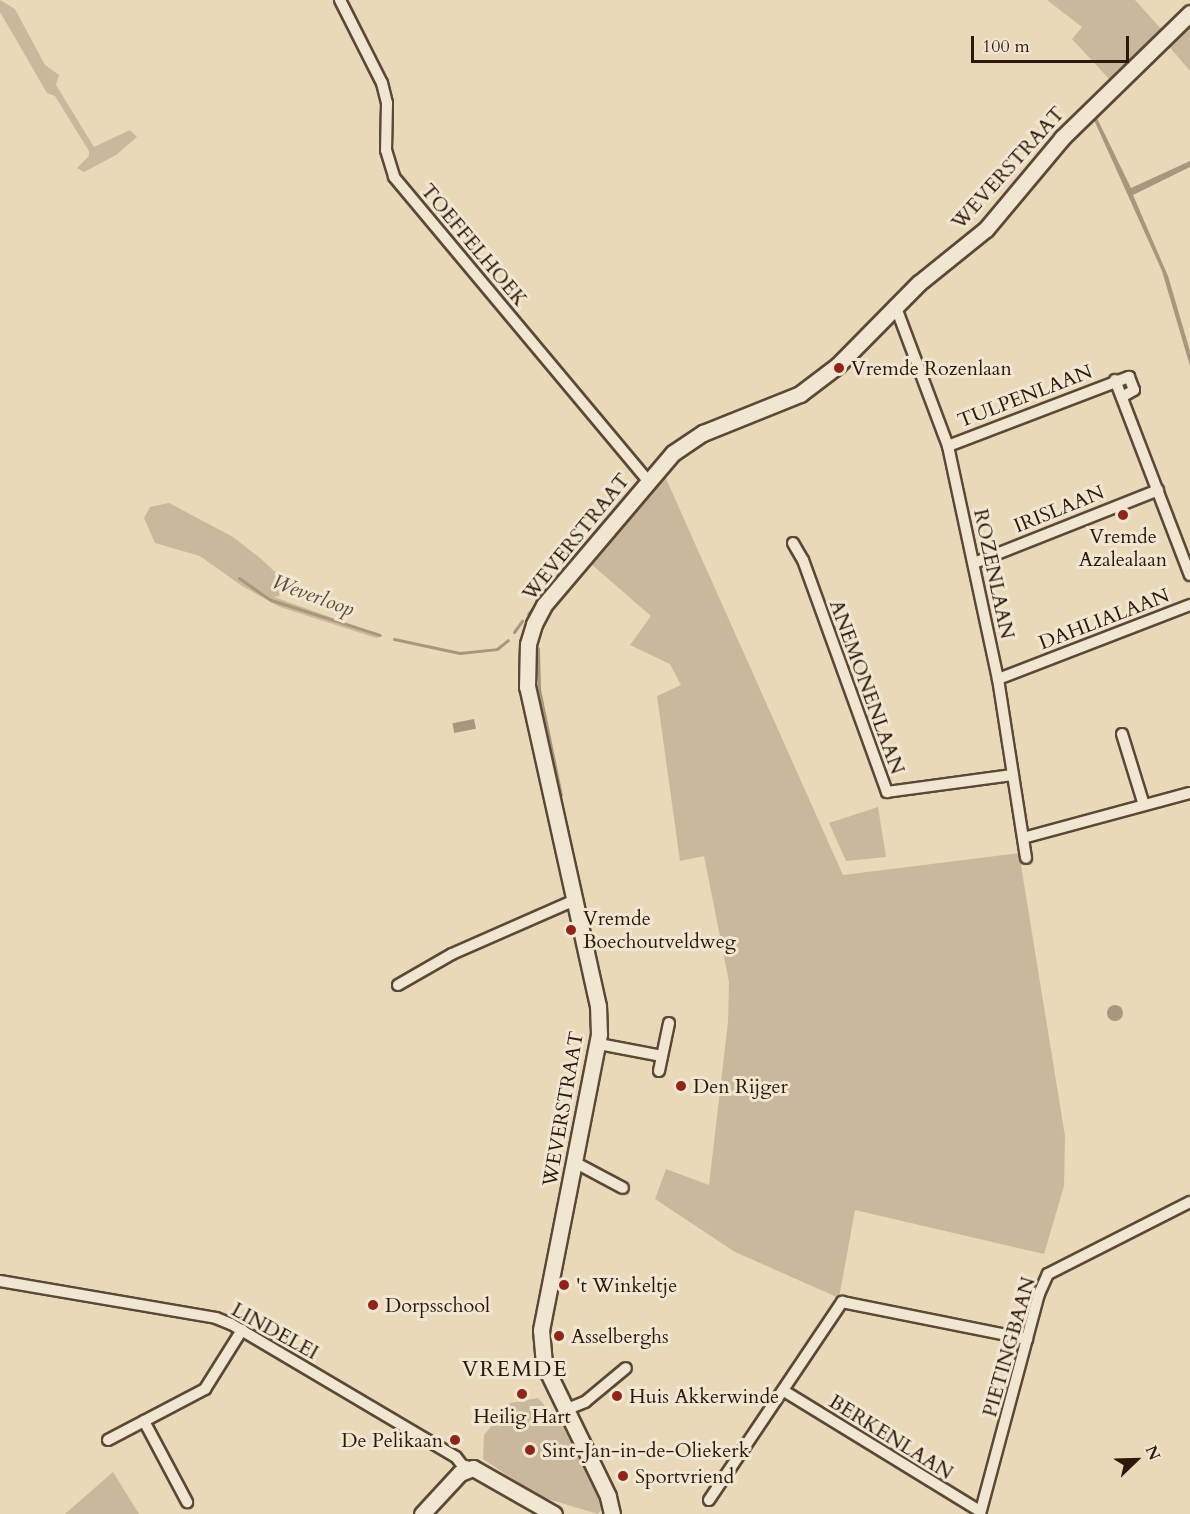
<!DOCTYPE html>
<style>
body{margin:0}
#map{position:relative;width:1190px;height:1514px;overflow:hidden;background:#e9d9b8;font-family:Cardo,serif}
div>[style]{position:absolute}
.green>*{inset:0;background:#c9b89b}
.water>*{inset:0;background:#a9977d;transform-origin:0 0}
.round{border-radius:50%}
.stream>*{height:3px;margin:-1.5px;padding:0 1.5px;transform-origin:1.5px;border-radius:1.5px;background:#a9977d}
.roads{filter:drop-shadow(2px 0 #5c4836) drop-shadow(-2px 0 #5c4836) drop-shadow(0 2px #5c4836) drop-shadow(0 -2px #5c4836)}
.street>*{height:10px;margin:-5px;padding:0 5px;transform-origin:5px;border-radius:5px;background:#f1e6d1}
.secondary>*{height:15px;margin:-7.5px;padding:0 7.5px;transform-origin:7.5px;border-radius:7.5px;background:#f1e6d1}
.dots>*{width:16px;height:16px;translate:-50% -50%;box-sizing:border-box;border:3px solid #f1e6d1;border-radius:50%}
span{translate:-50% -50%;white-space:nowrap;text-align:center;line-height:1.15;-webkit-text-stroke:6px #f1e6d1;paint-order:stroke}
.street-label{font-size:20px;color:#2d180b}
.poi-label{font-size:20px;color:#2d180b}
.left{translate:0 -50%;text-align:left}
.right{translate:-100% -50%;text-align:right}
.water-label{font-size:21px;color:#5f4b39;font-style:italic}
.quarter-label{font-size:22px;color:#2d180b;letter-spacing:1.5px}
.north{position:absolute;left:1106px;top:1430px;width:60px;height:60px;-webkit-text-stroke:4px #f1e6d1;paint-order:stroke;rotate:67deg;font-size:16px;font-weight:700;line-height:24px;text-align:center;color:#2d180b}
.north::after{content:'';display:block;margin:auto;width:21px;height:27px;background:#2d180b;clip-path:polygon(50% 0,100% 100%,50% 72%,0 100%)}
.scale{position:absolute;left:971px;top:36px;width:158px;height:27px;box-sizing:border-box;border:3px solid #2d180b;border-top:0;padding-left:8px;font-size:18px;line-height:21px;white-space:nowrap;color:#2d180b;-webkit-text-stroke:4px #f1e6d1;paint-order:stroke}
</style>
<div id="map">
<div class="green">
<i style="clip-path:polygon(0 0,15px 9px,45px 65px,59px 75px,56px 85px,94px 147px,130px 130px,137px 137px,116px 155px,84px 172px,77px 168px,89px 156px,89px 151px,55px 96px,47px 93px,0 12px)"></i>
<i style="clip-path:polygon(1047px 0,1135px 0,1163px 31px,1111px 81px,1072px 39px,1082px 27px)"></i>
<i style="clip-path:polygon(1190px 22px,1190px 71px,1167px 44px)"></i>
<i style="clip-path:polygon(663px 472px,843px 875px,1019px 853px,1065px 1136px,1064px 1186px,1044px 1254px,855px 1210px,839px 1298px,735px 1252px,655px 1199px,666px 1169px,709px 1185px,728px 1022px,729px 982px,704px 856px,680px 861px,657px 696px,681px 685px,670px 664px,630px 645px,651px 616px,590px 563px)"></i>
<i style="clip-path:polygon(169px 503px,233px 537px,260px 558px,285px 581px,279px 596px,274px 597px,383px 636px,376px 638px,280px 607px,242px 586px,200px 556px,155px 543px,144px 518px,150px 507px)"></i>
<i style="clip-path:polygon(878px 807px,886px 857px,846px 861px,829px 823px)"></i>
<i style="clip-path:polygon(538px 1398px,562px 1425px,575px 1450px,603px 1506px,598px 1514px,538px 1496px,483px 1459px,484px 1435px,510px 1403px)"></i>
<i style="clip-path:polygon(113px 1472px,139px 1514px,65px 1514px)"></i>
</div>
<div class="water">
<i style="clip-path:polygon(1094px 112px,1131px 188px,1190px 161px,1190px 167px,1133px 195px,1168px 276px,1190px 351px,1190px 366px,1162px 271px,1094px 120px)"></i>
<i style="left:474px;top:719px;width:10px;height:22px;rotate:79deg"></i>
<i class="round" style="left:1107px;top:1005px;width:16px;height:16px"></i>
</div>
<div class="stream">
<i style="left:586px;top:544px;width:31px;rotate:-50deg"></i>
<i style="left:564px;top:570px;width:22px;rotate:-51deg"></i>
<i style="left:239px;top:578px;width:39px;rotate:35deg"></i>
<i style="left:271px;top:600px;width:114px;rotate:17.8deg"></i>
<i style="left:552px;top:584px;width:8px;rotate:-50deg"></i>
<i style="left:528px;top:614px;width:16px;rotate:-50deg"></i>
<i style="left:514px;top:632px;width:14px;rotate:-54deg"></i>
<i style="left:394px;top:639px;width:67px;rotate:12deg"></i>
<i style="left:460px;top:653px;width:37px;rotate:-6deg"></i>
<i style="left:497px;top:649px;width:14px;rotate:-39deg"></i>
<i style="left:538px;top:648px;width:41px;rotate:88.6deg"></i>
<i style="left:539px;top:689px;width:108px;rotate:78.3deg"></i>
</div>
<div class="roads">
<div class="street">
<i style="left:340px;top:0;width:93px;rotate:63.2deg"></i>
<i style="left:382px;top:83px;width:21px;rotate:76deg"></i>
<i style="left:387px;top:103px;width:47px;rotate:91.2deg"></i>
<i style="left:386px;top:150px;width:28px;rotate:73deg"></i>
<i style="left:394px;top:177px;width:396px;rotate:50.1deg"></i>
<i style="left:895px;top:305px;width:151px;rotate:69.4deg"></i>
<i style="left:948px;top:446px;width:238px;rotate:77.9deg"></i>
<i style="left:998px;top:679px;width:181px;rotate:81.1deg"></i>
<i style="left:1115px;top:380px;width:209px;rotate:69deg"></i>
<i style="left:948px;top:446px;width:194px;rotate:-20.9deg"></i>
<i style="left:1129px;top:377px;width:14px;rotate:69deg"></i>
<i style="left:1134px;top:390px;width:14px;rotate:150deg"></i>
<i style="left:793px;top:543px;width:20px;rotate:60deg"></i>
<i style="left:803px;top:560px;width:247px;rotate:70.1deg"></i>
<i style="left:887px;top:792px;width:127px;rotate:-7.7deg"></i>
<i style="left:974px;top:563px;width:198px;rotate:-21.6deg"></i>
<i style="left:998px;top:679px;width:206px;rotate:-21.1deg"></i>
<i style="left:1122px;top:734px;width:74px;rotate:72.8deg"></i>
<i style="left:1023px;top:838px;width:173px;rotate:-15.1deg"></i>
<i style="left:398px;top:985px;width:62px;rotate:-29.9deg"></i>
<i style="left:452px;top:954px;width:134px;rotate:-23.7deg"></i>
<i style="left:599px;top:1044px;width:64px;rotate:10.8deg"></i>
<i style="left:659px;top:1071px;width:49px;rotate:-78.2deg"></i>
<i style="left:576px;top:1163px;width:53px;rotate:28deg"></i>
<i style="left:0;top:1281px;width:219px;rotate:9.7deg"></i>
<i style="left:216px;top:1318px;width:16px;rotate:22deg"></i>
<i style="left:231px;top:1324px;width:261px;rotate:30.6deg"></i>
<i style="left:456px;top:1457px;width:10px;rotate:53deg"></i>
<i style="left:462px;top:1465px;width:11px;rotate:15deg"></i>
<i style="left:784px;top:1391px;width:230px;rotate:31.5deg"></i>
<i style="left:565px;top:1410px;width:22px;rotate:-22deg"></i>
<i style="left:585px;top:1402px;width:53px;rotate:-39.7deg"></i>
<i style="left:144px;top:1421px;width:92px;rotate:62deg"></i>
<i style="left:108px;top:1440px;width:110px;rotate:-27.7deg"></i>
<i style="left:205px;top:1389px;width:70px;rotate:-57.9deg"></i>
<i style="left:709px;top:1500px;width:239px;rotate:-56.1deg"></i>
<i style="left:842px;top:1302px;width:189px;rotate:11.3deg"></i>
<i style="left:980px;top:1514px;width:228px;rotate:-75deg"></i>
<i style="left:1039px;top:1294px;width:22px;rotate:-66deg"></i>
<i style="left:1048px;top:1274px;width:159px;rotate:-26.9deg"></i>
</div>
<div class="secondary">
<i style="left:422px;top:1514px;width:56px;rotate:-47.2deg"></i>
<i style="left:460px;top:1473px;width:14px;rotate:-21deg"></i>
<i style="left:473px;top:1468px;width:93px;rotate:29.6deg"></i>
<i style="left:612px;top:1514px;width:18px;rotate:-103deg"></i>
<i style="left:608px;top:1496px;width:147px;rotate:-115.9deg"></i>
<i style="left:544px;top:1364px;width:34px;rotate:-95deg"></i>
<i style="left:541px;top:1330px;width:302px;rotate:-78.9deg"></i>
<i style="left:599px;top:1034px;width:28px;rotate:-92deg"></i>
<i style="left:598px;top:1006px;width:327px;rotate:-102.5deg"></i>
<i style="left:527px;top:687px;width:43px;rotate:-88.7deg"></i>
<i style="left:528px;top:644px;width:21px;rotate:-73deg"></i>
<i style="left:534px;top:624px;width:21px;rotate:-62deg"></i>
<i style="left:544px;top:605px;width:199px;rotate:-49.7deg"></i>
<i style="left:673px;top:453px;width:36px;rotate:-34deg"></i>
<i style="left:703px;top:433px;width:105px;rotate:-21.9deg"></i>
<i style="left:800px;top:394px;width:48px;rotate:-37.3deg"></i>
<i style="left:838px;top:365px;width:115px;rotate:-45.4deg"></i>
<i style="left:919px;top:283px;width:86px;rotate:-38.9deg"></i>
<i style="left:986px;top:229px;width:119px;rotate:-50.1deg"></i>
<i style="left:1062px;top:138px;width:179px;rotate:-44.3deg"></i>
</div>
</div>
<div class="dots">
<i style="left:839px;top:368px;background:#8f2418"></i>
<i style="left:1123px;top:515px;background:#8f2418"></i>
<i style="left:571px;top:930px;background:#8f2418"></i>
<i style="left:681px;top:1086px;background:#8f2418"></i>
<i style="left:564px;top:1285px;background:#8f2418"></i>
<i style="left:373px;top:1305px;background:#8f2418"></i>
<i style="left:559px;top:1336px;background:#8f2418"></i>
<i style="left:522px;top:1394px;background:#8f2418"></i>
<i style="left:617px;top:1396px;background:#8f2418"></i>
<i style="left:455px;top:1440px;background:#8f2418"></i>
<i style="left:530px;top:1450px;background:#8f2418"></i>
<i style="left:623px;top:1476px;background:#8f2418"></i>
</div>
<div class="street-label">
<span style="left:1008px;top:168px;rotate:-48deg">WEVERSTRAAT</span>
<span style="left:474px;top:245px;rotate:50deg">TOEFFELHOEK</span>
<span style="left:1025px;top:396px;rotate:-21deg">TULPENLAAN</span>
<span style="left:1059px;top:509px;rotate:-22deg">IRISLAAN</span>
<span style="left:576px;top:537px;rotate:-51deg">WEVERSTRAAT</span>
<span style="left:994px;top:574px;rotate:78deg">ROZENLAAN</span>
<span style="left:1104px;top:619px;rotate:-21deg">DAHLIALAAN</span>
<span style="left:867px;top:687px;rotate:70deg">ANEMONENLAAN</span>
<span style="left:563px;top:1109px;rotate:-80deg">WEVERSTRAAT</span>
<span style="left:275px;top:1331px;rotate:29deg">LINDELEI</span>
<span style="left:1009px;top:1347px;rotate:-74deg">PIETINGBAAN</span>
<span style="left:891px;top:1437px;rotate:32deg">BERKENLAAN</span>
</div>
<div class="poi-label">
<span class="left" style="left:851px;top:368px">Vremde Rozenlaan</span>
<span style="left:1123px;top:548px">Vremde<br>Azalealaan</span>
<span class="left" style="left:583px;top:930px">Vremde<br>Boechoutveldweg</span>
<span class="left" style="left:693px;top:1086px">Den Rijger</span>
<span class="left" style="left:576px;top:1285px">'t Winkeltje</span>
<span class="left" style="left:385px;top:1305px">Dorpsschool</span>
<span class="left" style="left:571px;top:1336px">Asselberghs</span>
<span class="left" style="left:629px;top:1396px">Huis Akkerwinde</span>
<span style="left:522px;top:1416px">Heilig Hart</span>
<span class="right" style="left:443px;top:1440px">De Pelikaan</span>
<span class="left" style="left:542px;top:1450px">Sint-Jan-in-de-Oliekerk</span>
<span class="left" style="left:635px;top:1476px">Sportvriend</span>
</div>
<div class="water-label">
<span style="left:313px;top:596px;rotate:20deg">Weverloop</span>
</div>
<div class="quarter-label">
<span style="left:515px;top:1370px">VREMDE</span>
</div>
<div class="north">N</div>
<div class="scale">100 m</div>
</div>
